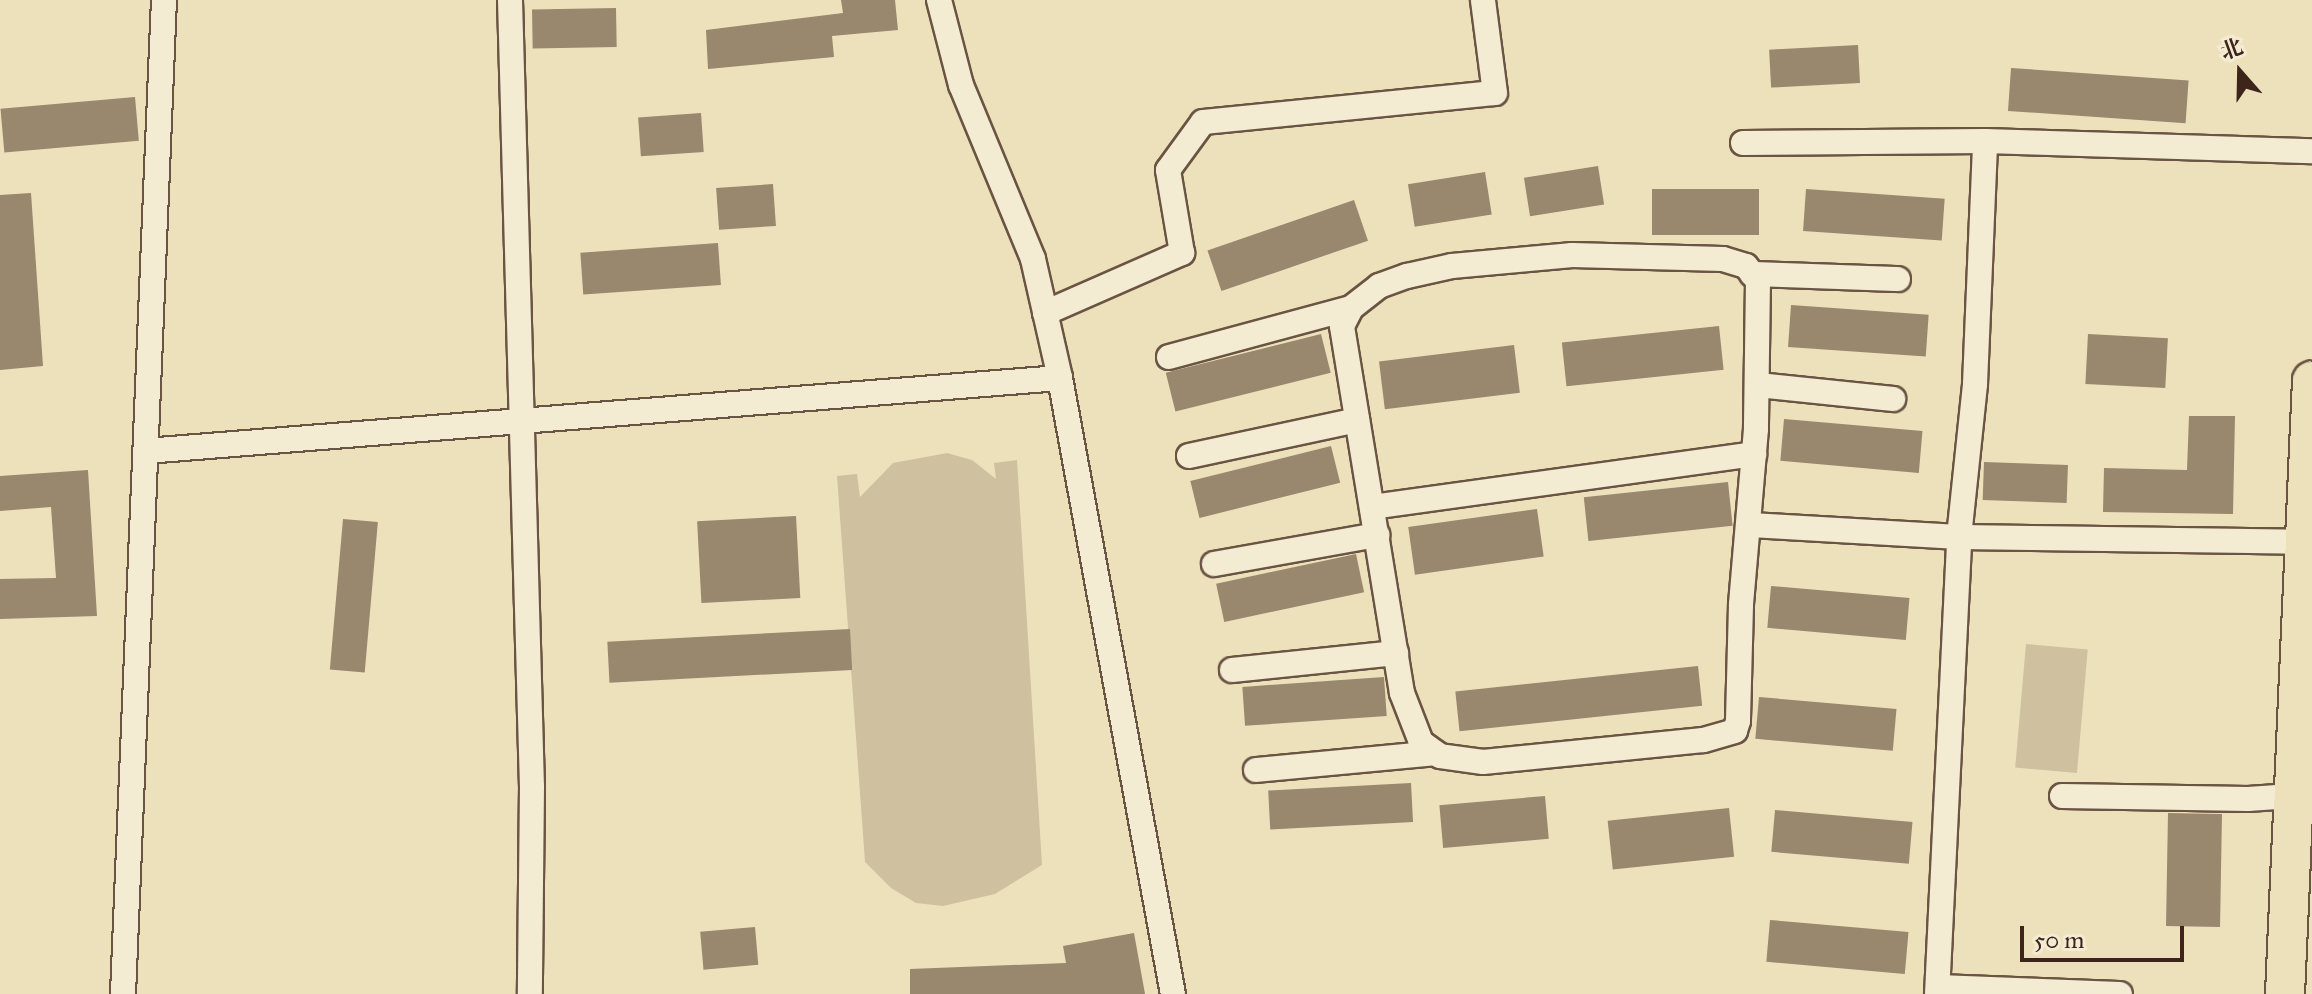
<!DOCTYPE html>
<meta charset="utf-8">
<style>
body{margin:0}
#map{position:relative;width:2312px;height:994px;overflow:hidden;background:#ede1bc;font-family:"IM FELL Great Primer","Noto Serif SC",serif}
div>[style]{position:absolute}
.green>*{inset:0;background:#cfc1a0;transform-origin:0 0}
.building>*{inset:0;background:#99876e;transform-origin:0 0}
.roads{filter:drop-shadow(2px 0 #6a5442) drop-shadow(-2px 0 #6a5442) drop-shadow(0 2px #6a5442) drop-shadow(0 -2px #6a5442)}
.minor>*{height:24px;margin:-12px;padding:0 12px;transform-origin:12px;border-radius:12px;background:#f3ecd3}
.primary>*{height:38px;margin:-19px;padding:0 19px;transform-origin:19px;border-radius:19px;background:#ede1bc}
span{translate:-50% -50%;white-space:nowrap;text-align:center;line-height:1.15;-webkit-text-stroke:6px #f3ecd3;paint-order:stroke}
.north{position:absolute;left:2200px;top:32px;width:80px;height:80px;-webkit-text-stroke:6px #f3ecd3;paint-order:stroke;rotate:340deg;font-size:22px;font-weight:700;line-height:32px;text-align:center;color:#3e251a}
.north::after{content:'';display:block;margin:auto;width:28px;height:36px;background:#3e251a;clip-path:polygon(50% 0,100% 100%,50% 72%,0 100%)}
.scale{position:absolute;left:2020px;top:926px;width:164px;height:36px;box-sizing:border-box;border:4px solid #3e251a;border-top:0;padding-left:10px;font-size:24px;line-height:28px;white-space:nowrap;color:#3e251a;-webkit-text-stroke:6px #f3ecd3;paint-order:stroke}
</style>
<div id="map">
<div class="green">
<i style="clip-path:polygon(947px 453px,972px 460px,996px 479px,994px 463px,1017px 460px,1042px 865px,995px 894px,943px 906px,916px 903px,891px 888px,865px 862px,837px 476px,857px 474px,860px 497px,893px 463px)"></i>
<i style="left:2026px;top:644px;width:62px;height:124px;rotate:5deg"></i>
</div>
<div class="building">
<i style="clip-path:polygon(841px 0,895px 0,898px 30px,832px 36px,834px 57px,708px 69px,706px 30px,843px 13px)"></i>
<i style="left:616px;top:8px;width:39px;height:84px;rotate:89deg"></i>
<i style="left:1858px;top:45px;width:38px;height:89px;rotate:87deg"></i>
<i style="left:2011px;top:68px;width:178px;height:43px;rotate:4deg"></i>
<i style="left:135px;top:97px;width:44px;height:135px;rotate:85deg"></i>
<i style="left:701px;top:113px;width:39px;height:63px;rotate:86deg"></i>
<i style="left:1598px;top:166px;width:39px;height:75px;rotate:81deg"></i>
<i style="left:1485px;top:172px;width:43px;height:78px;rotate:81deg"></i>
<i style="left:773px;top:184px;width:42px;height:57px;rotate:86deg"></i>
<i style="left:1652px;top:189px;width:107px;height:46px"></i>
<i style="left:1806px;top:189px;width:139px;height:42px;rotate:4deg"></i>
<i style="clip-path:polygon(31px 193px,43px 366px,0 370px,0 195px)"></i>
<i style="left:1354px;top:200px;width:43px;height:155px;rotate:71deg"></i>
<i style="left:718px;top:243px;width:42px;height:138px;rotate:86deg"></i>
<i style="left:1791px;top:305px;width:138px;height:42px;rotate:4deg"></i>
<i style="left:1719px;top:326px;width:44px;height:158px;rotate:84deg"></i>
<i style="left:1321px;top:334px;width:40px;height:160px;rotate:76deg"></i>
<i style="left:2088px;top:334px;width:80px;height:50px;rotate:3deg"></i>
<i style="left:1514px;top:345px;width:48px;height:136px;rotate:83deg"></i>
<i style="clip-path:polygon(2189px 416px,2235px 416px,2233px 514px,2103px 512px,2104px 468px,2187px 470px)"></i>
<i style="left:1784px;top:419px;width:139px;height:42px;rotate:5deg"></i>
<i style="left:1331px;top:446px;width:38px;height:145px;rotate:76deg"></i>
<i style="left:1984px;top:462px;width:84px;height:38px;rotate:2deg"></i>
<i style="clip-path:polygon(88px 470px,97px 616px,0 619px,0 579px,56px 578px,51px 507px,0 511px,0 476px)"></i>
<i style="left:1728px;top:482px;width:44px;height:145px;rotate:84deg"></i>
<i style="left:1537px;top:509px;width:48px;height:130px;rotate:82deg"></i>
<i style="left:796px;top:516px;width:82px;height:99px;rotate:87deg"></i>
<i style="left:343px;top:519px;width:35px;height:151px;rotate:5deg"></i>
<i style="left:1356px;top:554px;width:39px;height:143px;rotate:78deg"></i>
<i style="left:1771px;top:586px;width:139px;height:42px;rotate:5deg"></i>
<i style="left:850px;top:629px;width:41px;height:243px;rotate:87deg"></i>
<i style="left:1698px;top:666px;width:40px;height:244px;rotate:84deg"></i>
<i style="left:1384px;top:677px;width:39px;height:142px;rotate:86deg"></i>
<i style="left:1759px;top:697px;width:138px;height:42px;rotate:5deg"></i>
<i style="left:1411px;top:783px;width:39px;height:143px;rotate:87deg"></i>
<i style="left:1545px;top:796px;width:43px;height:106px;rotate:85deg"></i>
<i style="left:1729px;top:808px;width:49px;height:122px;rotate:84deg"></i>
<i style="left:1775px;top:810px;width:138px;height:42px;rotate:5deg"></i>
<i style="left:2168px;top:813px;width:54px;height:113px;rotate:1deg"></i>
<i style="left:1770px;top:920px;width:139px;height:42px;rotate:5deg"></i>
<i style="left:755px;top:927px;width:38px;height:55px;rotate:85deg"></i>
<i style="clip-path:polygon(1134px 933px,1145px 994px,910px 994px,910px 969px,1066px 963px,1063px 946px)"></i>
</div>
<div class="roads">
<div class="minor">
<i style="left:510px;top:0;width:787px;rotate:88.4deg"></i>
<i style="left:532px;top:787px;width:207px;rotate:90.6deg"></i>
<i style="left:939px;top:0;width:88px;rotate:75.5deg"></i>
<i style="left:961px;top:85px;width:188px;rotate:67.5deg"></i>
<i style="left:1033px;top:259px;width:122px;rotate:77.2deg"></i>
<i style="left:1060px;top:378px;width:626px;rotate:79.61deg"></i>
<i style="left:1743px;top:143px;width:242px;rotate:-0.5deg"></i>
<i style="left:1985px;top:141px;width:327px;rotate:1.8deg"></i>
<i style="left:1572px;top:255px;width:151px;rotate:1.5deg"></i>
<i style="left:1723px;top:259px;width:24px;rotate:17deg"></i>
<i style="left:1746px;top:266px;width:19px;rotate:51deg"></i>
<i style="left:1758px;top:281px;width:148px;rotate:90.8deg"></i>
<i style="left:1756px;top:429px;width:177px;rotate:94.9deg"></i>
<i style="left:1741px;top:605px;width:116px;rotate:91.5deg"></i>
<i style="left:1738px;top:721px;width:10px;rotate:107deg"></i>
<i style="left:1735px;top:731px;width:33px;rotate:164deg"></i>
<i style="left:1703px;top:740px;width:221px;rotate:174.3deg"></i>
<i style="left:1483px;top:762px;width:43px;rotate:-172.1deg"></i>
<i style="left:1440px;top:756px;width:24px;rotate:-144deg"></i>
<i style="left:1421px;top:742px;width:53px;rotate:-111.2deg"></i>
<i style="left:1402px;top:693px;width:372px;rotate:-99.3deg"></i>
<i style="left:1342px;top:326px;width:20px;rotate:-63deg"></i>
<i style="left:1351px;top:308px;width:36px;rotate:-38deg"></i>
<i style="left:1379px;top:286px;width:30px;rotate:-20deg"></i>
<i style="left:1407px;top:276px;width:46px;rotate:-12.5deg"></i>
<i style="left:1452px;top:266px;width:121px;rotate:-5.2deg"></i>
<i style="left:1752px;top:274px;width:146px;rotate:2deg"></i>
<i style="left:1045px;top:313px;width:150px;rotate:-23.7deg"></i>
<i style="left:1182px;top:253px;width:84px;rotate:-99.6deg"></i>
<i style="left:1168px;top:170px;width:59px;rotate:-53.9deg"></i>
<i style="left:1203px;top:122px;width:293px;rotate:-5.7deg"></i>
<i style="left:1495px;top:93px;width:94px;rotate:-97.4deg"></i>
<i style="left:1169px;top:357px;width:188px;rotate:-15.1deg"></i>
<i style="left:1758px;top:385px;width:136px;rotate:5.9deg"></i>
<i style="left:146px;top:451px;width:917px;rotate:-4.57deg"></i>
<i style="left:1189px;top:456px;width:172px;rotate:-12.1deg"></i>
<i style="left:1372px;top:507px;width:386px;rotate:-7.9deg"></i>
<i style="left:1751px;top:525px;width:208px;rotate:3.3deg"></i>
<i style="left:1959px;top:537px;width:342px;rotate:0.8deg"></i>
<i style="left:1214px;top:564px;width:166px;rotate:-10.1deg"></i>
<i style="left:1232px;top:670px;width:165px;rotate:-5.9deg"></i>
<i style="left:1256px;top:770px;width:180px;rotate:-5.4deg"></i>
<i style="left:2062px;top:796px;width:186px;rotate:0.9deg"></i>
<i style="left:2248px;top:799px;width:58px;rotate:-3.9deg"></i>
<i style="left:1938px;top:987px;width:182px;rotate:2.2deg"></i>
<i style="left:123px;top:994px;width:995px;rotate:-87.64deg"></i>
<i style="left:1937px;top:994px;width:458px;rotate:-87.2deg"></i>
<i style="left:1959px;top:537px;width:154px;rotate:-84deg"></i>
<i style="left:1975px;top:384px;width:243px;rotate:-87.6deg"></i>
</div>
<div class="primary">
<i style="left:2285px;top:994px;width:614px;rotate:-87.48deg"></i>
</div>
</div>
<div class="north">北</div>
<div class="scale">50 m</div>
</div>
